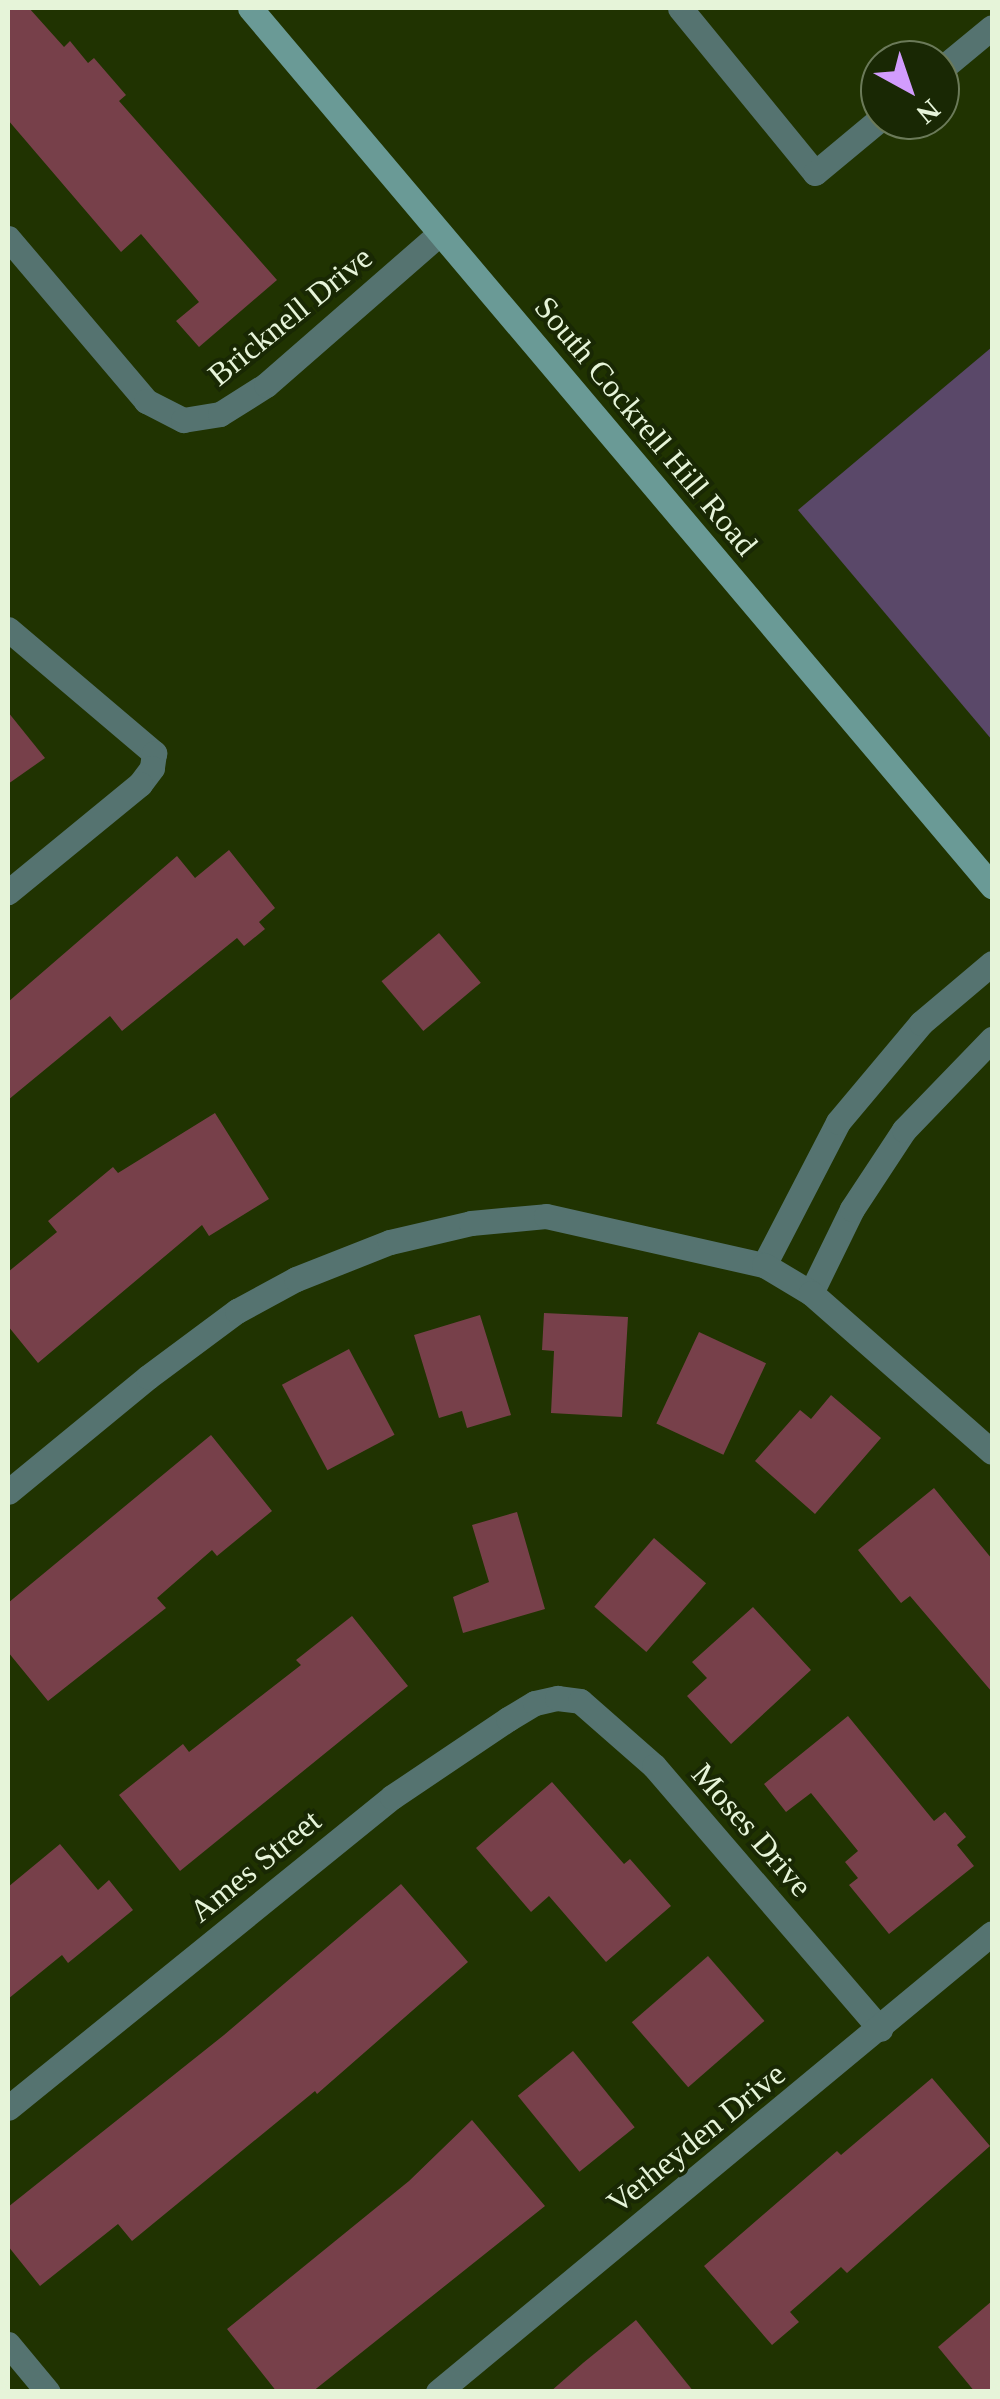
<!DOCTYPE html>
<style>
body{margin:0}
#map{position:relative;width:1000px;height:2399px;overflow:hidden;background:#203301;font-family:Georgia,serif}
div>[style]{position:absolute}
.green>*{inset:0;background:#5a4869}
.building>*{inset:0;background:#77404a;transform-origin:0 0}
.street>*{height:25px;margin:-12.5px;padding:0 12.5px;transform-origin:12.5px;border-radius:12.5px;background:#557370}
.secondary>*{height:25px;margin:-12.5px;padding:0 12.5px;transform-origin:12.5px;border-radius:12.5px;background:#6a9a96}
span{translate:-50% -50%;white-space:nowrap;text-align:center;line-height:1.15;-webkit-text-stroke:8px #192804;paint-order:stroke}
.street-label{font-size:32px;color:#e6f4d9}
.frame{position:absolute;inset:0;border:10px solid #e6f4d9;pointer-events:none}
.north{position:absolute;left:860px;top:40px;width:100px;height:100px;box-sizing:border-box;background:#192804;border:2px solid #6b7a59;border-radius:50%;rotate:140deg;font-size:28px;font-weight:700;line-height:40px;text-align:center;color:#e6f4d9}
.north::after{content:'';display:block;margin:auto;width:35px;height:45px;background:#d29cfd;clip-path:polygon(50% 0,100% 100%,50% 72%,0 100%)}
</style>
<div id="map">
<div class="green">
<i style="clip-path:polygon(992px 347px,992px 740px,798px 510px)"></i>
</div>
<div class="building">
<i style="clip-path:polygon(8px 8px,29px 8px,64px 47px,70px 41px,88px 63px,94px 58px,126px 95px,119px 101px,277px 280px,199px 347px,176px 321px,199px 302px,141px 234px,121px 252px,8px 120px)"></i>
<i style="clip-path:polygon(8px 712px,45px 758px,8px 784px)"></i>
<i style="clip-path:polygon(229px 850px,275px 908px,259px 922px,265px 929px,244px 946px,237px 938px,122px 1031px,110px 1016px,8px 1100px,8px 1002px,177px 856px,195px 878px)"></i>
<i style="left:439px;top:933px;width:65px;height:75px;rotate:50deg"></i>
<i style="clip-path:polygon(215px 1113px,269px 1199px,209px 1236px,202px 1225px,38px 1363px,8px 1326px,8px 1272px,57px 1232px,48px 1221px,113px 1167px,118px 1173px)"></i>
<i style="clip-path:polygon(544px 1313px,628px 1317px,622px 1417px,551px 1413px,554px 1351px,542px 1350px)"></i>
<i style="clip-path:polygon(480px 1315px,511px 1415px,467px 1428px,462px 1411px,439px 1418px,414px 1335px)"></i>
<i style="left:699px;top:1332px;width:74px;height:101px;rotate:25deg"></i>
<i style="left:349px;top:1349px;width:97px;height:76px;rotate:62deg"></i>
<i style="clip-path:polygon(831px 1395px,881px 1438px,815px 1514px,755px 1461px,800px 1410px,811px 1419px)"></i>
<i style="clip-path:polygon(211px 1435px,272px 1511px,217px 1556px,212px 1550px,157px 1598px,166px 1608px,48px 1701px,8px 1652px,8px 1603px)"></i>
<i style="clip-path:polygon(934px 1488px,992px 1559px,992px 1692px,910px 1596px,901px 1603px,858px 1550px)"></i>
<i style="clip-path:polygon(517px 1512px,545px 1609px,463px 1633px,453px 1597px,489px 1582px,472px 1525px)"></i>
<i style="left:654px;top:1538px;width:69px;height:91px;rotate:41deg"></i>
<i style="clip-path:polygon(753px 1607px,811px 1670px,731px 1744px,687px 1696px,707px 1678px,692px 1662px)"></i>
<i style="clip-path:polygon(352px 1616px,408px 1686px,180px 1871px,119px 1795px,183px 1744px,189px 1752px,301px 1665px,296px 1660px)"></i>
<i style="clip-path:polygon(848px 1716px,934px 1821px,945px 1812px,966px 1837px,957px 1845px,974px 1866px,889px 1934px,849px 1885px,858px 1878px,845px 1862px,858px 1851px,811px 1793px,786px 1812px,764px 1784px)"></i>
<i style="clip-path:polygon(552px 1782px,624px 1864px,630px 1859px,671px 1906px,606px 1962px,549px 1896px,531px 1912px,476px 1848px)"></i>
<i style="clip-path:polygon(60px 1844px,98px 1890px,109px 1880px,133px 1910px,68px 1963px,62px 1955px,8px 1999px,8px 1887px)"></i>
<i style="clip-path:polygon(401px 1884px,468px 1962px,317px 2094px,315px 2091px,132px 2241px,118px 2224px,40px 2286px,8px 2246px,8px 2207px,224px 2035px)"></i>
<i style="left:708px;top:1956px;width:86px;height:101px;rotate:49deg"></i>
<i style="left:573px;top:2051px;width:98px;height:71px;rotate:51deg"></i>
<i style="clip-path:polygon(932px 2078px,990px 2146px,847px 2273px,841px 2267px,790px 2312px,799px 2322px,772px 2345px,704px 2266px,837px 2151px,841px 2155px)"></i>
<i style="clip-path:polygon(472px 2120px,545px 2206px,312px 2392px,277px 2392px,227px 2329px,409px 2181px)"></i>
<i style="clip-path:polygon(992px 2301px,992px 2392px,975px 2392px,938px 2347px)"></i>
<i style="clip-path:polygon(636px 2320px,694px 2392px,550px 2392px,583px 2363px)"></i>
</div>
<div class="street">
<i style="left:680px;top:8px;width:213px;rotate:50.7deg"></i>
<i style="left:815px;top:173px;width:85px;rotate:-39.7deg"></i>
<i style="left:940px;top:70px;width:67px;rotate:-39.6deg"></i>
<i style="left:8px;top:238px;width:214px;rotate:49.7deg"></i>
<i style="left:146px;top:401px;width:42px;rotate:27.2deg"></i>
<i style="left:183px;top:420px;width:37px;rotate:-9deg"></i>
<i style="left:220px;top:414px;width:54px;rotate:-32.2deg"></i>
<i style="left:266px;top:385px;width:231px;rotate:-41.1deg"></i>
<i style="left:8px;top:629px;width:192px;rotate:40.3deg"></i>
<i style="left:154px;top:753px;width:15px;rotate:98deg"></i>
<i style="left:152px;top:768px;width:20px;rotate:127deg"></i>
<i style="left:140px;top:784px;width:171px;rotate:140.7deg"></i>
<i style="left:764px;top:1265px;width:161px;rotate:-62.6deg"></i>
<i style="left:838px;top:1122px;width:129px;rotate:-50deg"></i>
<i style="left:921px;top:1023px;width:93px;rotate:-40.2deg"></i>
<i style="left:811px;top:1293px;width:93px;rotate:-64deg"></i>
<i style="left:852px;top:1209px;width:95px;rotate:-56.6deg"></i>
<i style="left:904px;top:1130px;width:127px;rotate:-46deg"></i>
<i style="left:8px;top:1492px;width:181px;rotate:-39.4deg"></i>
<i style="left:148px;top:1377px;width:111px;rotate:-36.6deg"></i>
<i style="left:237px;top:1311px;width:67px;rotate:-28.5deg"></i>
<i style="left:296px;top:1279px;width:101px;rotate:-21.5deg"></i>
<i style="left:390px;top:1242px;width:83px;rotate:-13.2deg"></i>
<i style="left:471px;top:1223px;width:75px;rotate:-5.3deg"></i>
<i style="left:546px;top:1216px;width:223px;rotate:12.7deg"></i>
<i style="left:764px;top:1265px;width:55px;rotate:30.8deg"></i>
<i style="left:811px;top:1293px;width:241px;rotate:41.3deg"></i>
<i style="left:8px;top:2108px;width:494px;rotate:-39deg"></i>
<i style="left:392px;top:1797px;width:140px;rotate:-33.9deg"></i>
<i style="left:508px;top:1719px;width:31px;rotate:-31deg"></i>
<i style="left:535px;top:1703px;width:23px;rotate:-13deg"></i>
<i style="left:557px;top:1698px;width:23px;rotate:7deg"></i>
<i style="left:580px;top:1701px;width:98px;rotate:41.3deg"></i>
<i style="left:654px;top:1766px;width:347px;rotate:49.3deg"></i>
<i style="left:8px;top:2344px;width:62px;rotate:50.2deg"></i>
<i style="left:438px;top:2392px;width:719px;rotate:-39.64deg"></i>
</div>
<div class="secondary">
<i style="left:250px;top:8px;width:1150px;rotate:49.8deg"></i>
</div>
<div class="street-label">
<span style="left:290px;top:316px;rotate:-39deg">Bricknell Drive</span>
<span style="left:646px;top:426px;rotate:50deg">South Cockrell Hill Road</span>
<span style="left:752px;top:1830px;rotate:49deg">Moses Drive</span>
<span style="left:255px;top:1866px;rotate:-39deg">Ames Street</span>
<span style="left:696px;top:2138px;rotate:-39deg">Verheyden Drive</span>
</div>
<div class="frame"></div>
<div class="north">N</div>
</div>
